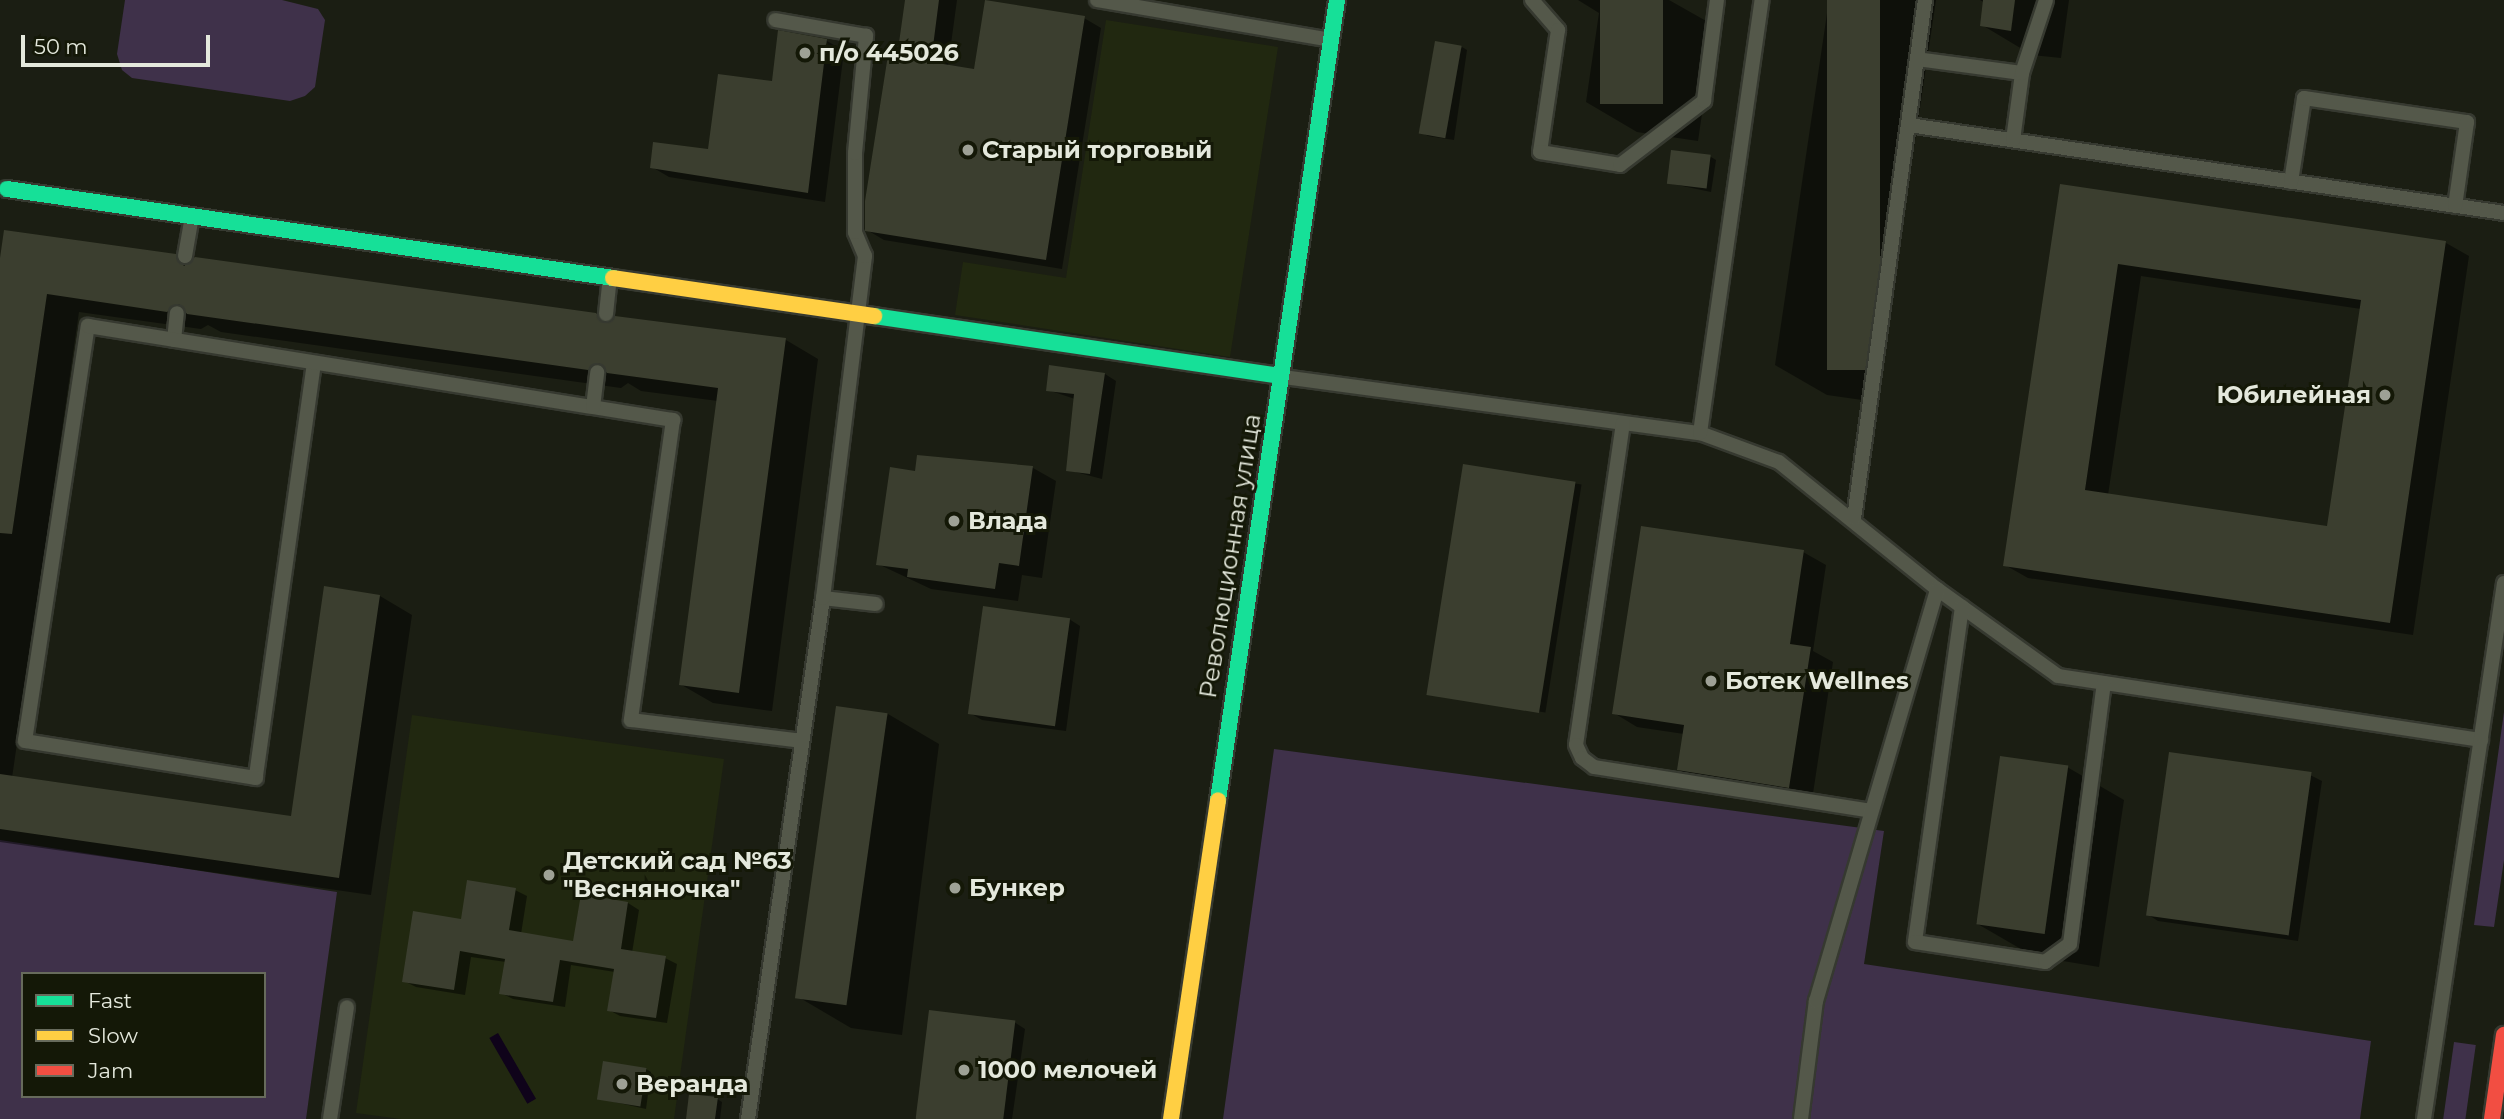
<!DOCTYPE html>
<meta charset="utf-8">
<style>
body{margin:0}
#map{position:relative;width:2504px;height:1119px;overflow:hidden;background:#1b1e13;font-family:Montserrat,sans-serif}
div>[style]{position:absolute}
.built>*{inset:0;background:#212810}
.green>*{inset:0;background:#3f314a;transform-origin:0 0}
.water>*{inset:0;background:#0f031a;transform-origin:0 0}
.shadow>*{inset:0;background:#0007;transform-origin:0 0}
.building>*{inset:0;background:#3b3e2f;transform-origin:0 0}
.roads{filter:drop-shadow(2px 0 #363930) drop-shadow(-2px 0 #363930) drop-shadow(0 2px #363930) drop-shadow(0 -2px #363930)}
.lane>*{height:14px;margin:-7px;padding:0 7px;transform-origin:7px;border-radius:7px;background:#54584a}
.fast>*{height:16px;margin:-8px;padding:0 8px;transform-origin:8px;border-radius:8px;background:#16e098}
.slow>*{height:16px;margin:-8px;padding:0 8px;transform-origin:8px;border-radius:8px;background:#ffcf43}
.jam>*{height:16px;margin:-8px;padding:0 8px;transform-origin:8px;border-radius:8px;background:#f24e42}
.dots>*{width:19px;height:19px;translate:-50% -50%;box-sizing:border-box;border:4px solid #141807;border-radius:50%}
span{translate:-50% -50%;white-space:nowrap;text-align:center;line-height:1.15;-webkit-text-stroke:6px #141807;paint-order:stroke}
.poi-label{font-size:24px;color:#e4e8dc;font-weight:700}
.left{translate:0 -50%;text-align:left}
.right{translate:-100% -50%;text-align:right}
.street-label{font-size:24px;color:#e4e8dc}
.legend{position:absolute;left:21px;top:972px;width:245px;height:126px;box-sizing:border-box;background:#141807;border:2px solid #676b5c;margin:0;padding:9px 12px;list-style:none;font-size:21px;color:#e4e8dc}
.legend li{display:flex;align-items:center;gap:14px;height:35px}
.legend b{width:35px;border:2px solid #676b5c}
.scale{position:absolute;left:21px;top:35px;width:189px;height:32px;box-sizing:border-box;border:4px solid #e4e8dc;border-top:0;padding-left:9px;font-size:21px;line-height:24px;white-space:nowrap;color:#e4e8dc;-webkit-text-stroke:5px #141807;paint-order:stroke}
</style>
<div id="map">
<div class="built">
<i style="clip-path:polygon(1106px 20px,1278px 47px,1230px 357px,955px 315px,963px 262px,1066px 278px)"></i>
<i style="clip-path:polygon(412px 715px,724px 759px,674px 1119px,401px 1119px,356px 1113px)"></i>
</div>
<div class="green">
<i style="clip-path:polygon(125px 0,282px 0,318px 9px,325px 20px,315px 87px,305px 96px,290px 101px,132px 78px,122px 70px,117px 54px)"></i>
<i style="clip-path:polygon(2504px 712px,2504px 860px,2494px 927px,2474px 925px)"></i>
<i style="clip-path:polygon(1274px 749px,1884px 831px,1864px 964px,2371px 1041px,2360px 1119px,1223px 1119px)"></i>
<i style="clip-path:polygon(evenodd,0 840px,337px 892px,306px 1119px,0 1119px,0 840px,23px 974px,264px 974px,264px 1096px,23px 1096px,23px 974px)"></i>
<i style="left:2454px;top:1042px;width:22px;height:78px;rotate:8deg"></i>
</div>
<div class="water">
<i style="left:498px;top:1033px;width:76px;height:10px;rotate:60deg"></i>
</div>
<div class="shadow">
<i style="clip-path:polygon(907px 0,957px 0,948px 66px,976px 71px,1084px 18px,1101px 28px,1062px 269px,884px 240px,867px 230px)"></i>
<i style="clip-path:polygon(1578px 0,1669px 0,1715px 26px,1698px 141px,1637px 132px,1586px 102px,1599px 13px)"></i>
<i style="clip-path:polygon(1829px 0,1936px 0,1876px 402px,1827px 395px,1775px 365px)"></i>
<i style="clip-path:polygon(1980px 0,2069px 0,2061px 58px,2032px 55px,1982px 25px,1985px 3px)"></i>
<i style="clip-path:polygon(780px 32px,827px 41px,844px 51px,825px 202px,669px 177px,652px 167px,709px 151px,773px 83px)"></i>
<i style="clip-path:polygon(1462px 47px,1467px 50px,1454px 140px,1428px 136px,1423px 133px)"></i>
<i style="clip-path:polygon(1711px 157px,1716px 160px,1711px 192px,1668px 183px)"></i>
<i style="clip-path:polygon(evenodd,2061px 186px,2446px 243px,2469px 256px,2413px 635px,2028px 578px,2005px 565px,2061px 186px,2141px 276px,2361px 309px,2328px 528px,2108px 495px,2141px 276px)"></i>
<i style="clip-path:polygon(175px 256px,189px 264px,596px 315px,609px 322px,786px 340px,818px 359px,772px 711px,713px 703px,680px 684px,718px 401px,641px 391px,628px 383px,621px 388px,221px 332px,208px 325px,201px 329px,79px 312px,12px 778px,292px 818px,380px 596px,412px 615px,371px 895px,0 842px,0 270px)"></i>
<i style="clip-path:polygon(1105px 374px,1116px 381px,1102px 479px,1068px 470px,1075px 399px,1048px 390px)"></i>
<i style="left:1465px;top:466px;width:118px;height:231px;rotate:9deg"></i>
<i style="clip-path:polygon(1033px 468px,1056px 481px,1042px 578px,1022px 575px,1018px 601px,931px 589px,878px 564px,917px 473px)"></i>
<i style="clip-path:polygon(1803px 552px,1826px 565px,1813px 651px,1833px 662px,1812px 800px,1702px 783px,1679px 770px,1684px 734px,1637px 727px,1614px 713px)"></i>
<i style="clip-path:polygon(1069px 619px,1080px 626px,1066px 731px,982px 720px,970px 713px)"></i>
<i style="clip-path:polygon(888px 714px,939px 744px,902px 1035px,851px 1028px,800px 998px)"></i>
<i style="clip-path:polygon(2067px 767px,2124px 800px,2099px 967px,2033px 956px,1976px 923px)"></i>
<i style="clip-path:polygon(2310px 775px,2322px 781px,2298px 941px,2158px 921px,2147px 914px)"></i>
<i style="clip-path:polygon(515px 890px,527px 896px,521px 934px,575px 943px,628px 903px,639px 910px,632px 953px,665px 958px,677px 964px,667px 1023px,620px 1016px,609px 1010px,615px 972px,571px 965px,565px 1007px,513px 999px,501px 993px,506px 962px,471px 957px,465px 995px,416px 987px,404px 981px,462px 921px)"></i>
<i style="clip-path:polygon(1014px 1022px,1025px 1029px,1012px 1119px,915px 1119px)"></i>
<i style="clip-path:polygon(646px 1069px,651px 1072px,646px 1109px,601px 1099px)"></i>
<i style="clip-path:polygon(717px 1099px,722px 1102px,720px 1119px,688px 1119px)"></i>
</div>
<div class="building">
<i style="clip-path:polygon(905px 0,939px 0,931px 62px,974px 69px,985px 0,1085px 16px,1046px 260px,865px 231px,865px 201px,888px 55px,897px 57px)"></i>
<i style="left:1600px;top:0;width:63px;height:104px"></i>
<i style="left:1827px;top:0;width:53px;height:370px"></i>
<i style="clip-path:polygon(1983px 0,2015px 0,2011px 31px,1980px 26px)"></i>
<i style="clip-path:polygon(778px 30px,827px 39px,808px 193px,650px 168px,653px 142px,708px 149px,718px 74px,772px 81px)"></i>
<i style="left:1435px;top:41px;width:27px;height:94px;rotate:10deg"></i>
<i style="left:1671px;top:150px;width:40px;height:34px;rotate:7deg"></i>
<i style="clip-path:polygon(evenodd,2060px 184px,2446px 241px,2390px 623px,2003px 566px,2060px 184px,2118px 264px,2361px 300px,2327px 526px,2085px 490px,2118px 264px)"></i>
<i style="clip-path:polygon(4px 230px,176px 254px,184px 266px,195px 257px,596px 313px,604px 323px,615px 316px,786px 338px,739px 693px,679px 685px,718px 388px,607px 373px,599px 363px,588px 370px,187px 314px,179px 304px,167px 312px,47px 294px,12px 534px,0 533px,0 258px)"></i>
<i style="clip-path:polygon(1049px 365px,1105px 373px,1090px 474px,1066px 471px,1074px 394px,1046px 391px)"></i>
<i style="clip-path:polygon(917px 455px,1033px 466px,1019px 566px,999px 563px,995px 589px,907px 577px,908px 569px,876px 565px,890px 467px,915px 471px)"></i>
<i style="left:1463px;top:464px;width:114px;height:234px;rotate:9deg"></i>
<i style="clip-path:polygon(1641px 526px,1804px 550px,1790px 644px,1811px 647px,1789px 788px,1677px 770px,1684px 725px,1612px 714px)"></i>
<i style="clip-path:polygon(324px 586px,380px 595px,339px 878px,0 829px,0 774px,291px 816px)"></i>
<i style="left:983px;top:606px;width:88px;height:109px;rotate:8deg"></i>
<i style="left:836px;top:706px;width:52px;height:295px;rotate:8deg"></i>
<i style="left:2169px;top:752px;width:144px;height:165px;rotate:8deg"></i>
<i style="left:2000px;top:756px;width:69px;height:170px;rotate:8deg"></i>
<i style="clip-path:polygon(467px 880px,516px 888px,509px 930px,573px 941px,581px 894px,628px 902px,621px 949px,666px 956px,656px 1018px,607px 1011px,614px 969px,560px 960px,553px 1002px,499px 994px,505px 959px,460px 951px,454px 990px,402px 982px,413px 911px,461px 919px)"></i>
<i style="left:929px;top:1010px;width:87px;height:110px;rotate:7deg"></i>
<i style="left:603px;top:1061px;width:44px;height:39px;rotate:9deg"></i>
<i style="clip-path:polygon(689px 1094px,718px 1097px,715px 1119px,686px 1119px)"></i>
</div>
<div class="roads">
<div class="lane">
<i style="left:1097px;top:0;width:236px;rotate:9.7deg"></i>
<i style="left:1532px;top:0;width:40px;rotate:49deg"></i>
<i style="left:1558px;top:30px;width:123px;rotate:98.4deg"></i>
<i style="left:1540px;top:152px;width:81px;rotate:9.2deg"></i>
<i style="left:1620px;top:165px;width:106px;rotate:-37.3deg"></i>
<i style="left:1704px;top:101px;width:102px;rotate:-82.7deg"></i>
<i style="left:1917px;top:59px;width:106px;rotate:7.6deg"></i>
<i style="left:1909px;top:125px;width:601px;rotate:8.41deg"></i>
<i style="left:2013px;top:140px;width:68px;rotate:-82.3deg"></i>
<i style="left:2022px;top:73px;width:77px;rotate:-71.8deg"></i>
<i style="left:2291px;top:182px;width:85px;rotate:-81.2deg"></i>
<i style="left:2304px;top:98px;width:165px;rotate:8.4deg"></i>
<i style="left:2467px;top:122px;width:85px;rotate:98.1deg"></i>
<i style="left:185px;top:256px;width:41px;rotate:-80.1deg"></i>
<i style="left:606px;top:314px;width:36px;rotate:-84deg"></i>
<i style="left:174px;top:340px;width:27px;rotate:-84deg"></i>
<i style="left:314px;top:363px;width:419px;rotate:98deg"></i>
<i style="left:256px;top:778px;width:234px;rotate:-170.9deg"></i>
<i style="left:25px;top:741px;width:420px;rotate:-81.4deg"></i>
<i style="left:88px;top:326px;width:593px;rotate:9.13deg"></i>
<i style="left:673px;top:420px;width:303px;rotate:98deg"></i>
<i style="left:631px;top:720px;width:172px;rotate:7deg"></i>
<i style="left:1284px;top:377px;width:420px;rotate:7.7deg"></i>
<i style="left:1700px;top:433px;width:84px;rotate:20.2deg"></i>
<i style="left:1779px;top:462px;width:203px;rotate:38.8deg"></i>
<i style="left:1937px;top:589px;width:149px;rotate:35.7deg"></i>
<i style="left:2058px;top:676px;width:428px;rotate:8.6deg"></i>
<i style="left:593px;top:407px;width:35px;rotate:-83deg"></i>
<i style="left:1623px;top:423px;width:325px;rotate:98.3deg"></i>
<i style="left:1576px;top:745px;width:14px;rotate:65deg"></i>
<i style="left:1582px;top:758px;width:15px;rotate:37deg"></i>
<i style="left:1594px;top:767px;width:280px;rotate:9deg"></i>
<i style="left:1700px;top:433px;width:437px;rotate:-81.9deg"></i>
<i style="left:1854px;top:518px;width:523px;rotate:-82.2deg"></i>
<i style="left:823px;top:598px;width:53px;rotate:6.5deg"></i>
<i style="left:1962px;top:607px;width:338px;rotate:98deg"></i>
<i style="left:1915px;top:942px;width:132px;rotate:8.7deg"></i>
<i style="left:2045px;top:962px;width:31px;rotate:-36deg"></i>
<i style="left:2070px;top:944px;width:263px;rotate:-82.6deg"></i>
<i style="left:330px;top:1119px;width:113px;rotate:-81.4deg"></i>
<i style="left:748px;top:1119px;width:526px;rotate:-81.81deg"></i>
<i style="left:823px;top:598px;width:345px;rotate:-83deg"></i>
<i style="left:865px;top:256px;width:26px;rotate:-113deg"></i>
<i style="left:855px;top:232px;width:79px;rotate:-90deg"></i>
<i style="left:855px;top:153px;width:118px;rotate:-84.6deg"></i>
<i style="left:866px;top:36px;width:92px;rotate:-170deg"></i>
<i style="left:1801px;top:1119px;width:119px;rotate:-82.8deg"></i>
<i style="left:1816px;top:1001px;width:429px;rotate:-73.6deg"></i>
<i style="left:2424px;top:1119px;width:542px;rotate:-81.51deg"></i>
</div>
<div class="fast">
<i style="left:7px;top:189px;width:613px;rotate:8.35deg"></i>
<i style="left:874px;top:316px;width:409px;rotate:8.4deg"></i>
<i style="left:1218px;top:800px;width:809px;rotate:-81.54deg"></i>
</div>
<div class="slow">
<i style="left:613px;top:278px;width:264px;rotate:8.3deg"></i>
<i style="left:1171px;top:1119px;width:322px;rotate:-81.6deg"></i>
</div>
<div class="jam">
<i style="left:2492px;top:1119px;width:85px;rotate:-81.9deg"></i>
</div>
</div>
<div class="dots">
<i style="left:805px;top:53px;background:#9ea196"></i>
<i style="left:968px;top:150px;background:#9ea196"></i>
<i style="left:2385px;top:395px;background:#9ea196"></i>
<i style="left:954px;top:521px;background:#9ea196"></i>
<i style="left:1711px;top:681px;background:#9ea196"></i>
<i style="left:549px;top:875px;background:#9ea196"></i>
<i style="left:955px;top:888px;background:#9ea196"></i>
<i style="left:964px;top:1070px;background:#9ea196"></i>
<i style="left:622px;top:1084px;background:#9ea196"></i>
</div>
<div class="poi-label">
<span class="left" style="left:819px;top:53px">п/о 445026</span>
<span class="left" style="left:982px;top:150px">Старый торговый</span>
<span class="right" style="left:2371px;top:395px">Юбилейная</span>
<span class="left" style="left:968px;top:521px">Влада</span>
<span class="left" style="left:1725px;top:681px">Ботек Wellnes</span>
<span class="left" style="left:563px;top:875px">Детский сад №63<br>"Весняночка"</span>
<span class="left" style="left:969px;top:888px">Бункер</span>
<span class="left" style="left:978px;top:1070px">1000 мелочей</span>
<span class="left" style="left:636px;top:1084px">Веранда</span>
</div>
<div class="street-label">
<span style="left:1230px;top:556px;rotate:-81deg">Революционная улица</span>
</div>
<ul class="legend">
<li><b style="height:9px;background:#16e098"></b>Fast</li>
<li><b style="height:9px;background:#ffcf43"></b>Slow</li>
<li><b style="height:9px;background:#f24e42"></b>Jam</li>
</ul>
<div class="scale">50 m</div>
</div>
